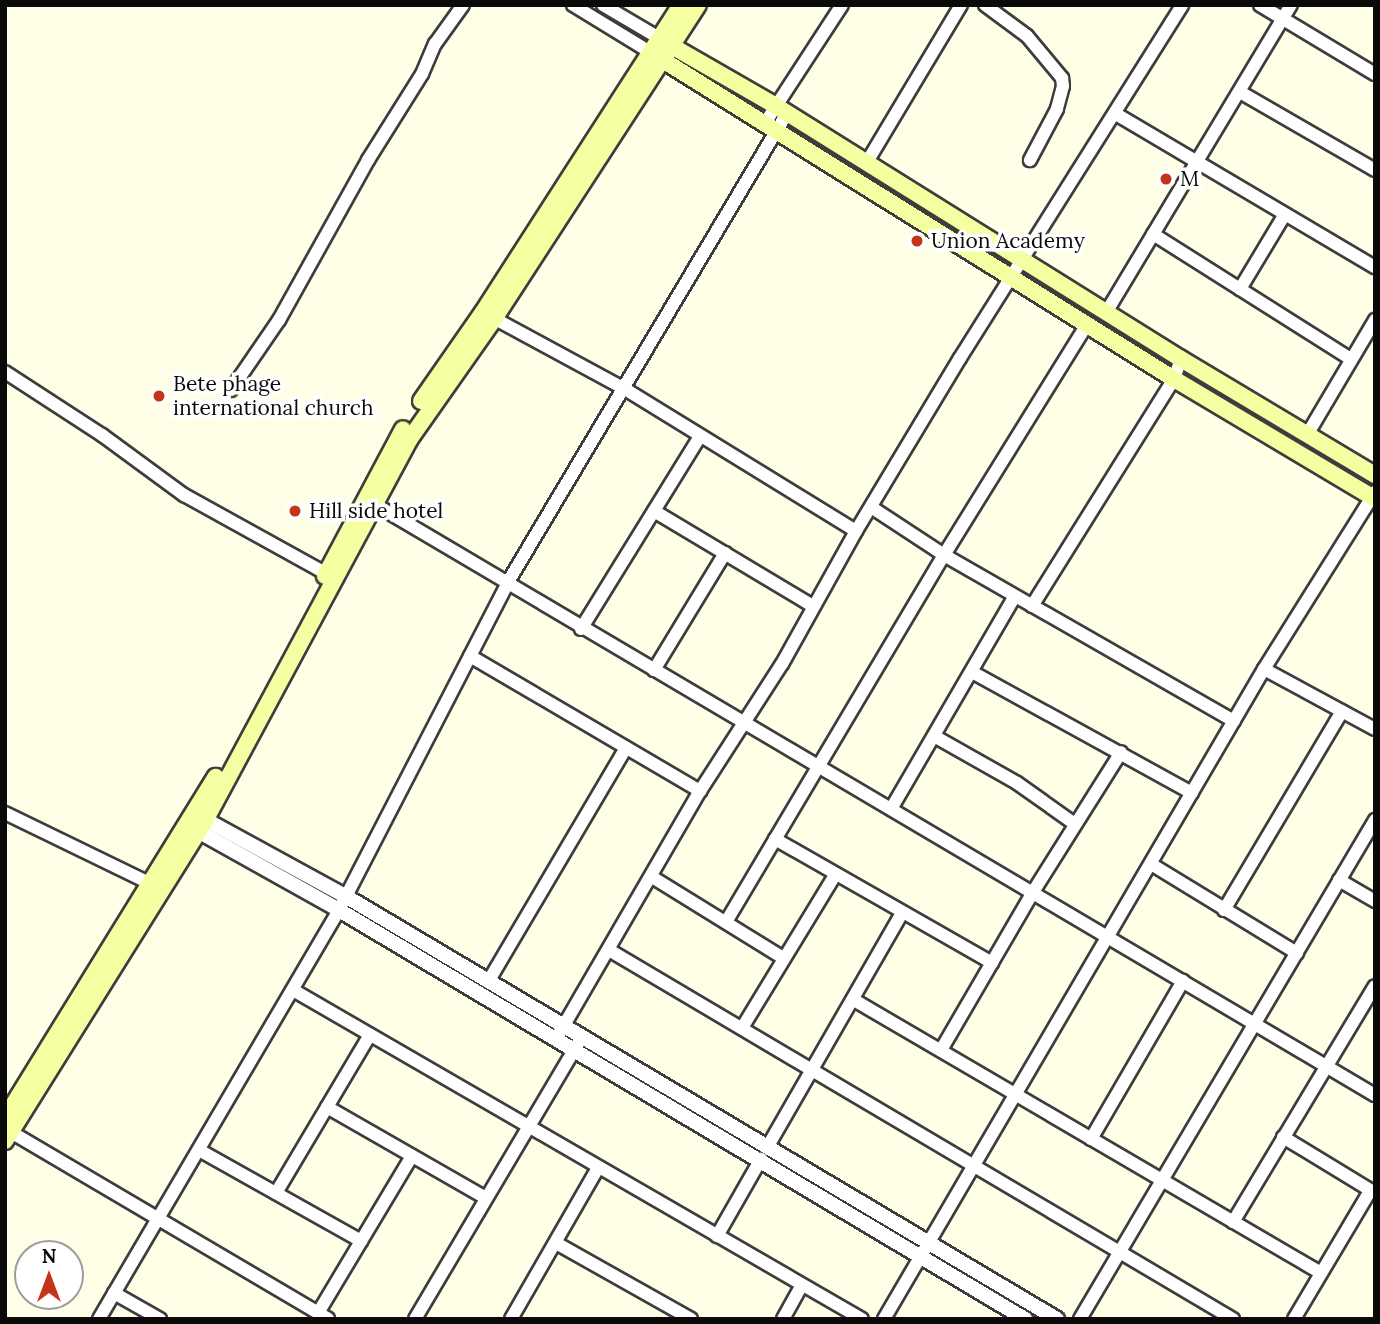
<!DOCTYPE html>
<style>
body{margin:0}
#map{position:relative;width:1380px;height:1324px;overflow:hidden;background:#ffffe7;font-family:Lora,serif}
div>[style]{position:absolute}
.roads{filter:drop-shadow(2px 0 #3d3d3d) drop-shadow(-2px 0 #3d3d3d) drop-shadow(0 2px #3d3d3d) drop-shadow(0 -2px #3d3d3d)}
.minor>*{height:12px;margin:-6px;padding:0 6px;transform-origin:6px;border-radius:6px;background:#fff}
.tertiary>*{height:14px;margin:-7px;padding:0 7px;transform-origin:7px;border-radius:7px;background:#fff}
.secondary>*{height:16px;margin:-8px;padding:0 8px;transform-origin:8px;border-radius:8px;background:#f5ffa2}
.dots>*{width:19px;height:19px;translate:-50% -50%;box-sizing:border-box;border:4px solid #fff;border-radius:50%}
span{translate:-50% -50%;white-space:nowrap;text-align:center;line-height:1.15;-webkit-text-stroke:7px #fff;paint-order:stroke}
.poi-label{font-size:21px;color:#0a0a0a}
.left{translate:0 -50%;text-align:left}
.frame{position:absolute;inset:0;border:7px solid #0a0a0a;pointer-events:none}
.north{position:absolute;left:14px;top:1240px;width:70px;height:70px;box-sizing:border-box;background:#fff;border:2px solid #9d9d9d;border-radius:50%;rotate:0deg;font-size:19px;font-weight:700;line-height:28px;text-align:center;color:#0a0a0a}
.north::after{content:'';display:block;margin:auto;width:24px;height:32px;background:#c43418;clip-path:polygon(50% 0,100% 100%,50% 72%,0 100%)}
</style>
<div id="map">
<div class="roads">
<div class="minor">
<i style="left:573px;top:5px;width:90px;rotate:31.4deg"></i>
<i style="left:603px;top:5px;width:65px;rotate:30.5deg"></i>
<i style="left:985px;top:5px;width:52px;rotate:36.4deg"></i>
<i style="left:1027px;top:36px;width:55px;rotate:50.2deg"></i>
<i style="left:1062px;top:78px;width:8px;rotate:83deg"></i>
<i style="left:1063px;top:86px;width:24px;rotate:105deg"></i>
<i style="left:1057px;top:109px;width:58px;rotate:117.9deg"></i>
<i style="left:1260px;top:5px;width:134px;rotate:31deg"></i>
<i style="left:1240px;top:92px;width:156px;rotate:30deg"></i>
<i style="left:1116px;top:114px;width:301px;rotate:30.6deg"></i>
<i style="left:765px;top:123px;width:141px;rotate:-56.9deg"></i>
<i style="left:867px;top:162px;width:183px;rotate:-59.1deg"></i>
<i style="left:1153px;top:234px;width:234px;rotate:32.3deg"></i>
<i style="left:1240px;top:289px;width:87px;rotate:-59deg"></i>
<i style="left:1107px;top:311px;width:357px;rotate:-59deg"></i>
<i style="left:488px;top:315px;width:156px;rotate:28.4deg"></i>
<i style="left:625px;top:389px;width:271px;rotate:31.6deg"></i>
<i style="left:5px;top:372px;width:116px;rotate:33deg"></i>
<i style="left:102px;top:435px;width:102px;rotate:36.2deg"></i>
<i style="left:184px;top:495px;width:163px;rotate:28.9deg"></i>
<i style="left:231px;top:390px;width:85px;rotate:-55.6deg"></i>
<i style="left:279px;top:320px;width:183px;rotate:-60.9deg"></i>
<i style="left:368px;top:160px;width:102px;rotate:-57.9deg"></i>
<i style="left:422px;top:74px;width:33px;rotate:-67deg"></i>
<i style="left:435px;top:44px;width:48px;rotate:-54.3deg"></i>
<i style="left:1307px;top:435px;width:134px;rotate:-59.4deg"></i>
<i style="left:376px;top:505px;width:1160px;rotate:30.57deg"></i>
<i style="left:871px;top:507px;width:87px;rotate:33.3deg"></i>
<i style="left:944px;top:555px;width:334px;rotate:29.8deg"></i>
<i style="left:654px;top:511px;width:185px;rotate:30.9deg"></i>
<i style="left:1032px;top:606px;width:268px;rotate:-58deg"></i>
<i style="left:1174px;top:379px;width:21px;rotate:-71deg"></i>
<i style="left:581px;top:629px;width:227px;rotate:-58.3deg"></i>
<i style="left:470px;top:656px;width:267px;rotate:30.4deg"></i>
<i style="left:1264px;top:669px;width:126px;rotate:28.4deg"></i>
<i style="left:654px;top:670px;width:137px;rotate:-58.7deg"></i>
<i style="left:972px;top:672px;width:251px;rotate:28.8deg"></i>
<i style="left:934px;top:736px;width:95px;rotate:29.5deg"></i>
<i style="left:1017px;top:783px;width:71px;rotate:35.3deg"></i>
<i style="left:891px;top:809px;width:246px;rotate:-59.8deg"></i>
<i style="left:5px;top:813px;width:162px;rotate:25.9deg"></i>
<i style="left:775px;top:839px;width:250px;rotate:29.7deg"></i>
<i style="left:1151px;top:864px;width:171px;rotate:31.4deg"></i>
<i style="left:652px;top:877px;width:154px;rotate:31.7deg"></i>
<i style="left:1339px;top:880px;width:42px;rotate:30.3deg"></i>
<i style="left:1224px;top:910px;width:231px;rotate:-59.3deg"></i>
<i style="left:726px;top:922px;width:427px;rotate:-59.3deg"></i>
<i style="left:944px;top:555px;width:273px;rotate:-58.2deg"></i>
<i style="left:609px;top:950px;width:725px;rotate:30.6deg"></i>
<i style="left:488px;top:982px;width:270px;rotate:-59.5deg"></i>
<i style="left:293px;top:990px;width:657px;rotate:30.04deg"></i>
<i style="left:854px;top:1000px;width:541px;rotate:30.31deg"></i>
<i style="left:742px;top:1028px;width:179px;rotate:-58.7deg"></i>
<i style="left:556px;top:1039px;width:287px;rotate:-59.9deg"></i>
<i style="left:700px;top:791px;width:151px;rotate:-57.2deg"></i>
<i style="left:782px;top:664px;width:152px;rotate:-60.9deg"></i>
<i style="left:856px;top:531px;width:202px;rotate:-59deg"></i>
<i style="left:960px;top:358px;width:417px;rotate:-57.8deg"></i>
<i style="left:941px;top:1050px;width:183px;rotate:-59.8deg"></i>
<i style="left:1033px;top:892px;width:165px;rotate:-57.8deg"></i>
<i style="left:327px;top:1107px;width:183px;rotate:29.8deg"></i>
<i style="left:11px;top:1132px;width:368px;rotate:30.5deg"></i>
<i style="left:1283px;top:1137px;width:108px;rotate:31.3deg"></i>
<i style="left:1091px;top:1139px;width:183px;rotate:-59.8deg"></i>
<i style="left:768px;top:1146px;width:269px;rotate:-60.1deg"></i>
<i style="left:199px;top:1150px;width:186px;rotate:29.3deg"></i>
<i style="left:276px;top:1193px;width:184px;rotate:-59.3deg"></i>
<i style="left:1233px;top:1222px;width:275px;rotate:-59deg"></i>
<i style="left:717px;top:1236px;width:89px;rotate:-60.3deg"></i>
<i style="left:556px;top:1243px;width:155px;rotate:29.4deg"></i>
<i style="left:114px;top:1293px;width:53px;rotate:29.5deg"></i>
<i style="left:318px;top:1313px;width:183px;rotate:-59.1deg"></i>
<i style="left:99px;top:1319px;width:474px;rotate:-59.6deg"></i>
<i style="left:339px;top:910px;width:369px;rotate:-62.7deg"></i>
<i style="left:508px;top:582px;width:546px;rotate:-59.25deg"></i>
<i style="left:415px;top:1319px;width:322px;rotate:-59.4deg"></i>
<i style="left:511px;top:1319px;width:174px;rotate:-60.1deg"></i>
<i style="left:783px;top:1319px;width:39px;rotate:-61deg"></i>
<i style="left:884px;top:1319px;width:753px;rotate:-59.69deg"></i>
<i style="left:1264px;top:669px;width:209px;rotate:-57.9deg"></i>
<i style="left:1080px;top:1319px;width:580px;rotate:-59.41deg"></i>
<i style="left:1294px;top:1319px;width:149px;rotate:-59.3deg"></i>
</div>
<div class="tertiary">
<i style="left:197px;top:815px;width:171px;rotate:28.7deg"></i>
<i style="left:347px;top:897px;width:826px;rotate:30.73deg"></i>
<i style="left:189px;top:826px;width:172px;rotate:29.2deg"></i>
<i style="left:339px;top:910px;width:799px;rotate:30.8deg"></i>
</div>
<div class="secondary">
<i style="left:663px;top:41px;width:130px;rotate:29.9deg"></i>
<i style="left:776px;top:106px;width:478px;rotate:32deg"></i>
<i style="left:1181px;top:359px;width:226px;rotate:30.9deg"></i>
<i style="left:653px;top:54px;width:614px;rotate:31.96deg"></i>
<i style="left:1174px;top:379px;width:234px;rotate:30.8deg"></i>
<i style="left:421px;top:401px;width:108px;rotate:-55.1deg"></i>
<i style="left:483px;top:312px;width:365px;rotate:-57.2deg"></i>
<i style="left:325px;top:576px;width:166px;rotate:-62deg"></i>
<i style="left:5px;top:1118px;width:401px;rotate:-58.3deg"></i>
<i style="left:5px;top:1141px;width:380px;rotate:-58deg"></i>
<i style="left:206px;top:819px;width:430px;rotate:-61.8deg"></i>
<i style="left:409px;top:440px;width:148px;rotate:-54.9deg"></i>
<i style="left:494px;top:319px;width:374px;rotate:-57deg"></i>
</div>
</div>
<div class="dots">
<i style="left:1166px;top:179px;background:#c43418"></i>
<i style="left:917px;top:241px;background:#c43418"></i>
<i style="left:159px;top:396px;background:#c43418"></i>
<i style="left:295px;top:511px;background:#c43418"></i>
</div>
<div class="poi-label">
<span class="left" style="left:1180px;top:179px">M</span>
<span class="left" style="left:931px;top:241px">Union Academy</span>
<span class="left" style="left:173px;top:396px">Bete phage<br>international church</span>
<span class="left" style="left:309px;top:511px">Hill side hotel</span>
</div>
<div class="frame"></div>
<div class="north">N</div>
</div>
